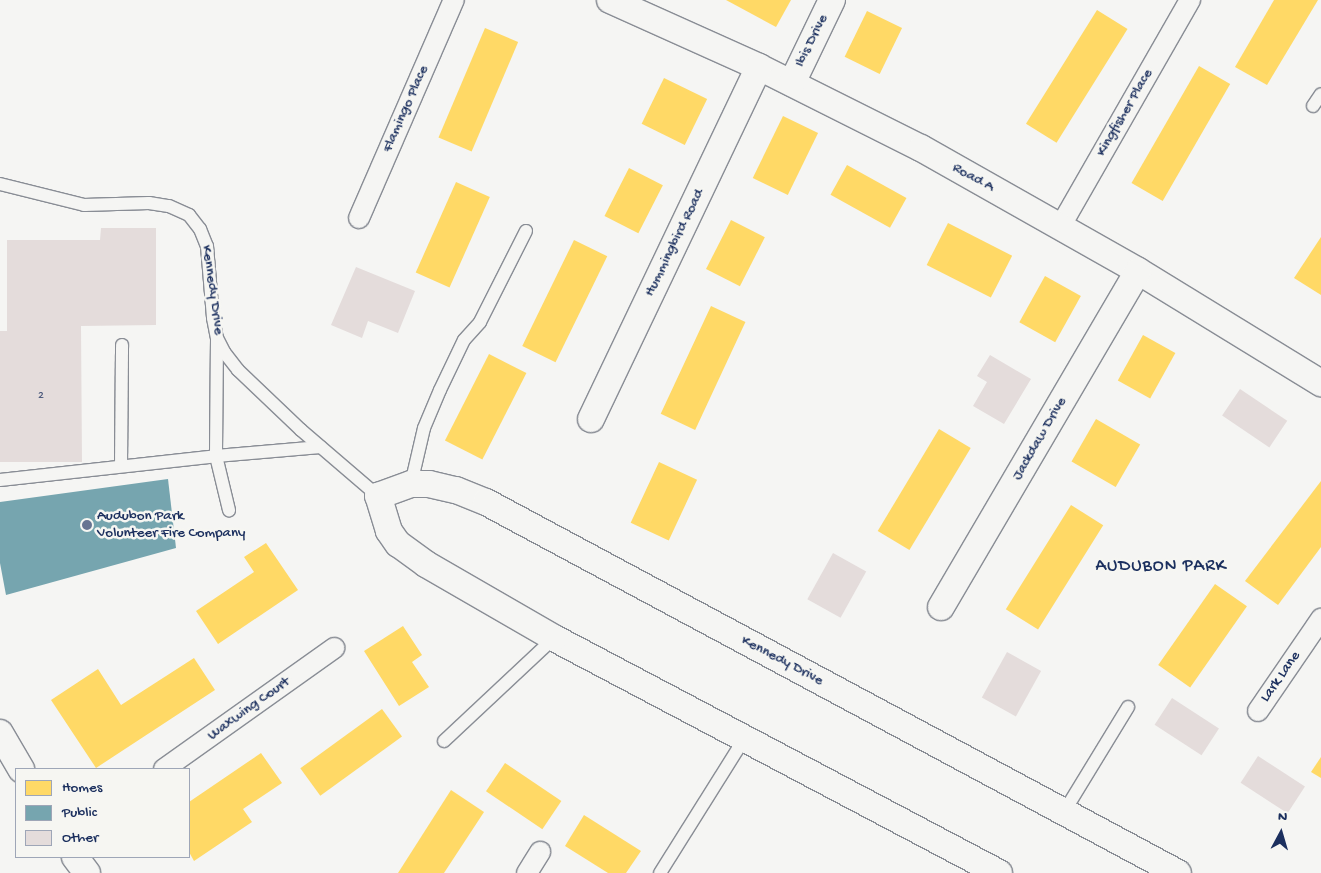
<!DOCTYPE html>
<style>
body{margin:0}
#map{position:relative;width:1321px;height:873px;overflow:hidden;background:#f5f5f3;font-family:"Gochi Hand",sans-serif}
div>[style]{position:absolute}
.homes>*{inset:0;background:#ffd966;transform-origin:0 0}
.public>*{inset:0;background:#76a5af}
.building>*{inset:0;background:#e4dcdb;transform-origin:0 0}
.roads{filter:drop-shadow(1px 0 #898d95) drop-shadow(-1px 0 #898d95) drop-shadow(0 1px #898d95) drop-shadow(0 -1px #898d95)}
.service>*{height:12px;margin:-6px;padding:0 6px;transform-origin:6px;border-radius:6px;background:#f5f5f3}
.pedestrian>*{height:20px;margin:-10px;padding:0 10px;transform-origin:10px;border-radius:10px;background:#f5f5f3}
.minor>*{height:26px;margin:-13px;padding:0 13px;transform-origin:13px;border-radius:13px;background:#f5f5f3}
.dots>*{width:14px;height:14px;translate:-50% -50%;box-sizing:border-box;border:2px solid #f6f6f2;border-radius:50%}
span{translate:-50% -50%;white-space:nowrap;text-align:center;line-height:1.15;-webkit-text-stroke:5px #f6f6f2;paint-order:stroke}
.number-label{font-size:12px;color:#4f5c7e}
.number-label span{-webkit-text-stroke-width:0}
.street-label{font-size:15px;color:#1b2f5e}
.poi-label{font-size:15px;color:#1b2f5e}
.left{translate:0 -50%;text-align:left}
.quarter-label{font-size:18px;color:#1b2f5e;letter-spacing:1px}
.legend{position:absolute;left:15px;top:768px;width:175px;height:90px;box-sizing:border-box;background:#f6f6f2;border:1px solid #9ea6b7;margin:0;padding:6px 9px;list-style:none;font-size:15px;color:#1b2f5e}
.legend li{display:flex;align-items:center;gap:10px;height:25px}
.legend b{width:25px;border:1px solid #9ea6b7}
.north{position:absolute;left:1256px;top:808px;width:50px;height:50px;-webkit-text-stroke:4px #f6f6f2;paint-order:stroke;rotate:6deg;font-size:14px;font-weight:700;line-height:20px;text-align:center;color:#1b2f5e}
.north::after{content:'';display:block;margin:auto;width:18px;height:22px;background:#1b2f5e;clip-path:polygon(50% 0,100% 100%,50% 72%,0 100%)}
</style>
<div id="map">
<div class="homes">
<i style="clip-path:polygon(726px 0,791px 0,776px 27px)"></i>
<i style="clip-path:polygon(1274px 0,1318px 0,1267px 85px,1235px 67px)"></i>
<i style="left:1097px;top:10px;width:36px;height:134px;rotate:32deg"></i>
<i style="left:867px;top:11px;width:39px;height:51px;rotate:26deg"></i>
<i style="left:485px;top:28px;width:36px;height:119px;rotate:23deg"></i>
<i style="left:1199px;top:66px;width:36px;height:135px;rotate:30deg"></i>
<i style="left:664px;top:78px;width:48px;height:51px;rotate:26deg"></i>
<i style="left:783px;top:116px;width:39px;height:69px;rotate:26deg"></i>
<i style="left:847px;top:165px;width:68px;height:34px;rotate:29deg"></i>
<i style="left:629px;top:168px;width:38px;height:54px;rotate:27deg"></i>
<i style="left:456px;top:182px;width:37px;height:99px;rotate:24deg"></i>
<i style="left:731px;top:220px;width:38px;height:55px;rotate:27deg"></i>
<i style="left:948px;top:223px;width:72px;height:47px;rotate:27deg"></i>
<i style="clip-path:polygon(1321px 237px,1321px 295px,1294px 278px)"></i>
<i style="left:574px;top:240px;width:37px;height:118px;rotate:26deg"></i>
<i style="left:1045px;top:276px;width:41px;height:53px;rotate:29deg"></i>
<i style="left:711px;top:306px;width:38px;height:119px;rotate:25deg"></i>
<i style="left:1143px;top:335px;width:37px;height:52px;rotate:29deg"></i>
<i style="left:489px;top:354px;width:42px;height:97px;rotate:27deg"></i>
<i style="left:1096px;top:419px;width:51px;height:49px;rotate:30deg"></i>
<i style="left:939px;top:429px;width:37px;height:119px;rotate:31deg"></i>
<i style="left:659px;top:462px;width:42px;height:67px;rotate:25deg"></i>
<i style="clip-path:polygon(1321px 481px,1321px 547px,1278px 605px,1245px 581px)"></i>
<i style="left:1071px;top:505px;width:38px;height:123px;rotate:32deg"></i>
<i style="clip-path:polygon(266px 543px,298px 590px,218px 644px,196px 611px,254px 572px,244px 557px)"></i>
<i style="left:1215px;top:584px;width:39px;height:99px;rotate:35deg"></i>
<i style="clip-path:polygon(403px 626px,422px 655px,412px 662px,429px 687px,399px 706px,364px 651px)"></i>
<i style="clip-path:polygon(194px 658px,215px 690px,96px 768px,51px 700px,98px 669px,121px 705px)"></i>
<i style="left:382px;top:709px;width:34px;height:101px;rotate:54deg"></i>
<i style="clip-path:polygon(261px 753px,282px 783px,243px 809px,252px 822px,194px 861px,189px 852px,189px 802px)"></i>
<i style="clip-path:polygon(1321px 757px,1321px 778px,1311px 772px)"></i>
<i style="left:505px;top:763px;width:68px;height:34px;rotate:34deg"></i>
<i style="clip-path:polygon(451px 790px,484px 812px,444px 873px,398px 873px)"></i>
<i style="clip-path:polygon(584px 815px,641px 851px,626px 873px,608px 873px,565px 846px)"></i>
</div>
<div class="public">
<i style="clip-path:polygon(168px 479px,176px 548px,6px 595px,0 563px,0 502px)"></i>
</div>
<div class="building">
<i style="clip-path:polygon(101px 228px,156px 228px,156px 325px,81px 326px,82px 462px,0 462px,0 331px,7px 331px,7px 240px,100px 240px)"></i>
<i style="clip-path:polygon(356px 267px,415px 291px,398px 333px,368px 321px,362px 338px,331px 325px)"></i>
<i style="clip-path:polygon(990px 355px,1031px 379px,1004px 424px,973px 406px,987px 382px,977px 376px)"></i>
<i style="left:1240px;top:389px;width:57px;height:32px;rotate:34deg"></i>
<i style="left:833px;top:553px;width:38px;height:53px;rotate:29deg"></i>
<i style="left:1007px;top:652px;width:39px;height:52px;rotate:29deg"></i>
<i style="left:1172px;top:698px;width:56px;height:32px;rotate:33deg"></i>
<i style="left:1258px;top:756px;width:56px;height:32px;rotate:33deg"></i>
</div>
<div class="roads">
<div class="service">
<i style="left:1313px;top:106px;width:14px;rotate:-56deg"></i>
<i style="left:0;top:184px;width:87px;rotate:14deg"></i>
<i style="left:84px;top:205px;width:65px;rotate:-1.8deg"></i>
<i style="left:149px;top:203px;width:20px;rotate:9deg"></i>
<i style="left:169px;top:206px;width:22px;rotate:24deg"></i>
<i style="left:189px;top:215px;width:18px;rotate:52deg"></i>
<i style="left:200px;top:229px;width:18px;rotate:68deg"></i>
<i style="left:207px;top:246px;width:72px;rotate:85.2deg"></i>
<i style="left:213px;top:318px;width:20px;rotate:79deg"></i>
<i style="left:217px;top:338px;width:16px;rotate:63deg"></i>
<i style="left:224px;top:352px;width:23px;rotate:52deg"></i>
<i style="left:238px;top:370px;width:87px;rotate:43.6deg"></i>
<i style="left:301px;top:430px;width:101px;rotate:40.6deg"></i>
<i style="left:217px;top:339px;width:117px;rotate:90.5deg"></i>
<i style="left:216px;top:456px;width:56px;rotate:76.5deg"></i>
<i style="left:121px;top:466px;width:121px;rotate:-89.5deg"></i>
<i style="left:0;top:480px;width:217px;rotate:-6.3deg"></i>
<i style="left:216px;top:456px;width:105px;rotate:-4.9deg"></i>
<i style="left:411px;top:484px;width:57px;rotate:-76.9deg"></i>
<i style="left:424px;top:428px;width:41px;rotate:-67.2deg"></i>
<i style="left:440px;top:390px;width:55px;rotate:-64.4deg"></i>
<i style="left:464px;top:340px;width:24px;rotate:-48deg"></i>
<i style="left:480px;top:322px;width:102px;rotate:-63.2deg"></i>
<i style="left:444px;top:741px;width:151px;rotate:-43.1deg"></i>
<i style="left:1064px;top:812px;width:123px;rotate:-58.6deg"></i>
<i style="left:660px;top:873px;width:158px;rotate:-57.9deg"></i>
</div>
<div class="pedestrian">
<i style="left:359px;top:218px;width:238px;rotate:-66.5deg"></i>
<i style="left:1060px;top:227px;width:262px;rotate:-60.2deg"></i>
<i style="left:1258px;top:711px;width:112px;rotate:-55.6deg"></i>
<i style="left:164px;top:769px;width:209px;rotate:-35.4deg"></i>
<i style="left:527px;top:873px;width:25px;rotate:-58deg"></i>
</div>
<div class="minor">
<i style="left:610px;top:0;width:163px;rotate:24.2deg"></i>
<i style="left:759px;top:67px;width:181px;rotate:26.6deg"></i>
<i style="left:921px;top:148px;width:249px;rotate:29.5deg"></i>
<i style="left:1138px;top:271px;width:215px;rotate:31.5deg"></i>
<i style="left:792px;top:83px;width:92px;rotate:-64.3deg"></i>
<i style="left:591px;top:419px;width:390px;rotate:-64.5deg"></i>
<i style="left:941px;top:607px;width:389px;rotate:-59.6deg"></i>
<i style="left:0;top:733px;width:42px;rotate:59.7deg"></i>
<i style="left:75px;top:857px;width:20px;rotate:53deg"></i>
<i style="left:999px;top:873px;width:503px;rotate:-152.16deg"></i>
<i style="left:554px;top:638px;width:148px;rotate:-150deg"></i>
<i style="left:426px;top:564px;width:34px;rotate:-144deg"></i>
<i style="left:398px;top:544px;width:16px;rotate:-125deg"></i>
<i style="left:389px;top:531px;width:37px;rotate:-107deg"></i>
<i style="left:378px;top:496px;width:35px;rotate:-20deg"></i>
<i style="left:411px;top:484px;width:18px"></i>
<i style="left:429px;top:484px;width:28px;rotate:13deg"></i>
<i style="left:456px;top:490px;width:32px;rotate:22deg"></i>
<i style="left:486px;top:502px;width:785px;rotate:28.2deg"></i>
</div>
</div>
<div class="dots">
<i style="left:87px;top:525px;background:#677492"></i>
</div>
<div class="number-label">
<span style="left:41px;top:397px">2</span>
</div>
<div class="street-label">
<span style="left:812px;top:41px;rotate:-64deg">Ibis Drive</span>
<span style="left:406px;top:109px;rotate:-66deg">Flamingo Place</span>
<span style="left:1125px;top:113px;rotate:-60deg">Kingfisher Place</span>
<span style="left:973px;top:178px;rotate:29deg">Road A</span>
<span style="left:675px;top:243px;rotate:-64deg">Hummingbird Road</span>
<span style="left:212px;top:290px;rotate:82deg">Kennedy Drive</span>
<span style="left:1040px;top:439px;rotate:-60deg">Jackdaw Drive</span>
<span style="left:782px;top:661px;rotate:28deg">Kennedy Drive</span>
<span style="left:1281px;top:677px;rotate:-55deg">Lark Lane</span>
<span style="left:249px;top:709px;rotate:-36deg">Waxwing Court</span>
</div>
<div class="poi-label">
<span class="left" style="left:97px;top:525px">Audubon Park<br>Volunteer Fire Company</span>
</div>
<div class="quarter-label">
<span style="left:1161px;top:567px">AUDUBON PARK</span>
</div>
<ul class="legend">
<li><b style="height:14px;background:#ffd966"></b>Homes</li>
<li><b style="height:14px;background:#76a5af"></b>Public</li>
<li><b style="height:14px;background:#e4dcdb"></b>Other</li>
</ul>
<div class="north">N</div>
</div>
